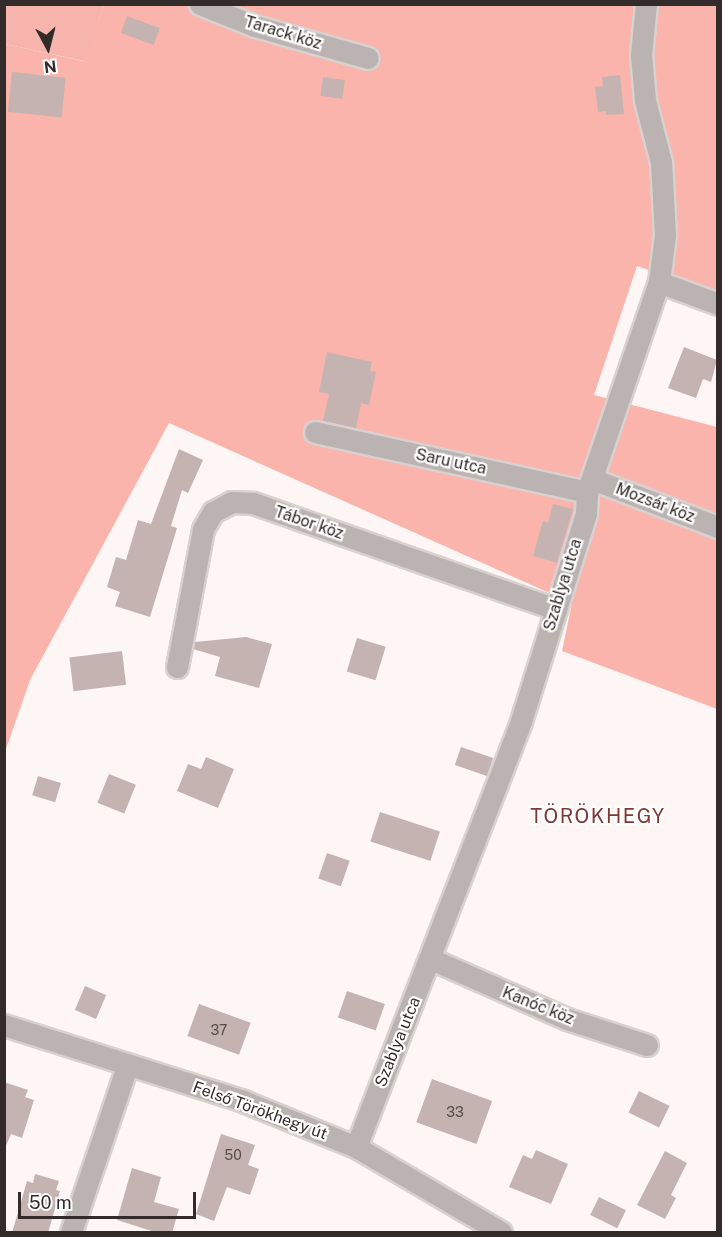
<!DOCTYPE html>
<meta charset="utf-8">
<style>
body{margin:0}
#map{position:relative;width:722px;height:1237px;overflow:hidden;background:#fef6f5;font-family:"Public Sans",sans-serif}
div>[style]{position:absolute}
.green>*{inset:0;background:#fab4ac}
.forest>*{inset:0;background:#f6b4ad}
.building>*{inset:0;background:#c5b3b1;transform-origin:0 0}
.roads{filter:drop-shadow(2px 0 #d9d1d0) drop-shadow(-2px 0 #d9d1d0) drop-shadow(0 2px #d9d1d0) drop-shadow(0 -2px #d9d1d0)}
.minor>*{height:21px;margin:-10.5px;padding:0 10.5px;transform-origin:10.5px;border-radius:10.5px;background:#bbb3b2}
span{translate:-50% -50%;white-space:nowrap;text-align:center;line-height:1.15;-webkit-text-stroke:4.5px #fff;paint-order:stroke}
.number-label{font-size:14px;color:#574d4c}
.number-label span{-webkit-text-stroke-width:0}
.street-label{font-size:16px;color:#322b2a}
.quarter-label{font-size:20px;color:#7f3833;letter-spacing:1.5px}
.frame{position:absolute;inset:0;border:6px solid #322b2a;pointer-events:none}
.north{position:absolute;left:18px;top:18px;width:60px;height:60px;-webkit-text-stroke:4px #fff;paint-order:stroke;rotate:173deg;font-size:16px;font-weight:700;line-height:24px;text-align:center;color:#322b2a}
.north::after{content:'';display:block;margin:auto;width:21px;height:27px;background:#322b2a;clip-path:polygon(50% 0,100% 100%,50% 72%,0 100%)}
.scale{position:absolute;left:18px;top:1192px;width:178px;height:27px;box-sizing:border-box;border:3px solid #322b2a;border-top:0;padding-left:8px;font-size:18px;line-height:21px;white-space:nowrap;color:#322b2a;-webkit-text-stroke:4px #fff;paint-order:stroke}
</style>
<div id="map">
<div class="green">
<i style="clip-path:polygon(104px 5px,717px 5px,717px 294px,637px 266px,594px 395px,717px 427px,717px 709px,562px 651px,572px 603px,169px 423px,30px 680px,5px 752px,5px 44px,83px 61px)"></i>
</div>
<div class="forest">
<i style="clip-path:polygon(5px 4px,104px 4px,104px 5px,84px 61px,5px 44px)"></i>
</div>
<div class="building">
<i style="left:127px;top:16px;width:35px;height:18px;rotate:20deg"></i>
<i style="left:12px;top:72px;width:54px;height:40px;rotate:6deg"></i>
<i style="clip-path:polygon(620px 75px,624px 114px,606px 115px,606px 111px,598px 112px,595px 87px,603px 86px,602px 77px)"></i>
<i style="left:323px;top:77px;width:22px;height:19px;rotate:8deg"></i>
<i style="clip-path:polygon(684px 347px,717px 360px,711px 382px,703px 379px,696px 398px,668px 388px)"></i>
<i style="clip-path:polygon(327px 352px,372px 362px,370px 371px,376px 372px,369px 405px,361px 403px,356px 428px,323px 421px,329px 394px,319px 392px)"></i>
<i style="clip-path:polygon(179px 449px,203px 460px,188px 493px,182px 490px,171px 526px,177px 528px,150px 617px,115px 606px,120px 592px,107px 587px,116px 557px,126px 560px,138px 520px,151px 524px)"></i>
<i style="clip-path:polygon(553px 504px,573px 509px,557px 563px,533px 556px,543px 521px,548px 523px)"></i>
<i style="clip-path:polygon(246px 637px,272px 644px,259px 688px,215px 676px,220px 657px,193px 649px,195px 642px)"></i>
<i style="left:357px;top:638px;width:30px;height:35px;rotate:17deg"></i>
<i style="left:122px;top:651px;width:34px;height:53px;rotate:83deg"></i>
<i style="left:461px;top:747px;width:34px;height:19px;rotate:19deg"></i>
<i style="clip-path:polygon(206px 757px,234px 769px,218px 808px,177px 791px,188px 764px,201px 769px)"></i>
<i style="left:109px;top:774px;width:29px;height:31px;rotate:22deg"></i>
<i style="left:38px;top:776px;width:24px;height:20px;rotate:17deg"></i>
<i style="left:380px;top:812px;width:63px;height:31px;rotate:18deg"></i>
<i style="left:327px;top:853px;width:24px;height:27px;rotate:19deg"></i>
<i style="left:85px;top:986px;width:23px;height:26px;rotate:23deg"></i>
<i style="left:347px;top:991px;width:40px;height:28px;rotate:19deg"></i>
<i style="left:199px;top:1004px;width:55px;height:34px;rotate:20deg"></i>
<i style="left:432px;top:1079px;width:64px;height:46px;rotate:20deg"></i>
<i style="clip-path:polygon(4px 1082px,28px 1090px,25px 1097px,34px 1100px,22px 1138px,11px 1134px,6px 1146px)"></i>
<i style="left:639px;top:1091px;width:34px;height:24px;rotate:26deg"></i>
<i style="clip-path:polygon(221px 1134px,255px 1145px,248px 1165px,259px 1169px,250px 1195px,227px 1187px,214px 1221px,196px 1214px)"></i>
<i style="clip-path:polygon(536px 1150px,568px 1164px,551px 1204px,509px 1187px,523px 1155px,532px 1159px)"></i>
<i style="clip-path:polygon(665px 1151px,687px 1163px,671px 1195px,676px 1198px,665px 1219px,637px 1205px)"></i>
<i style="clip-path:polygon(132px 1168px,161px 1177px,154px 1202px,179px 1209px,172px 1233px,158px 1233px,117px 1220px)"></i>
<i style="clip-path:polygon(35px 1174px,59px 1181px,56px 1190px,60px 1191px,48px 1233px,12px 1233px,27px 1181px,33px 1183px)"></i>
<i style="left:599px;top:1197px;width:30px;height:20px;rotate:26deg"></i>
</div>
<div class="roads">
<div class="minor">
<i style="left:200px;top:4px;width:59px;rotate:21.8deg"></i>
<i style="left:255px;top:26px;width:117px;rotate:15.8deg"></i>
<i style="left:659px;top:282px;width:63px;rotate:20.4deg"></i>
<i style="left:315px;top:432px;width:279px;rotate:12.4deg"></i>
<i style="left:592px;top:479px;width:135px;rotate:20.9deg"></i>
<i style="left:177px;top:667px;width:140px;rotate:-79.3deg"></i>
<i style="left:203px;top:529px;width:20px;rotate:-60deg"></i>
<i style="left:213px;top:512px;width:21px;rotate:-28deg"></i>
<i style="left:232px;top:502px;width:21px;rotate:3deg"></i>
<i style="left:253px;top:503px;width:321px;rotate:19.3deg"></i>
<i style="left:431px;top:959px;width:149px;rotate:23.8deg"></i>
<i style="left:567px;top:1019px;width:84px;rotate:18deg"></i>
<i style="left:4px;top:1025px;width:251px;rotate:17.6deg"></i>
<i style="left:243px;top:1101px;width:122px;rotate:22.2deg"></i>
<i style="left:356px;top:1147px;width:168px;rotate:30.4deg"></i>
<i style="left:356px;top:1147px;width:457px;rotate:-68.8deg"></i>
<i style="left:521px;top:721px;width:218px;rotate:-72.6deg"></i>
<i style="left:586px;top:513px;width:21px;rotate:-87deg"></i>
<i style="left:587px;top:492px;width:222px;rotate:-71.1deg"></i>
<i style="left:659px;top:282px;width:47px;rotate:-82.7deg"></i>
<i style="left:665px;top:235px;width:73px;rotate:-93.1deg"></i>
<i style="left:661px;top:162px;width:64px;rotate:-104.5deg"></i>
<i style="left:645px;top:100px;width:45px;rotate:-95.1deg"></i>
<i style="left:641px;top:55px;width:51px;rotate:-84.4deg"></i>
<i style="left:71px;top:1232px;width:174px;rotate:-71.3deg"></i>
</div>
</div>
<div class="number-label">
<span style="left:219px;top:1030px">37</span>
<span style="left:455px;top:1112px">33</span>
<span style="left:233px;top:1155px">50</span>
</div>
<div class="street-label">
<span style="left:283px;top:33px;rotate:17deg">Tarack köz</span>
<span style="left:451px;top:462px;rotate:12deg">Saru utca</span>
<span style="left:655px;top:503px;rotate:21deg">Mozsár köz</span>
<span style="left:309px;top:523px;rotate:19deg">Tábor köz</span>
<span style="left:563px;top:585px;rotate:-73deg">Szablya utca</span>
<span style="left:538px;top:1006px;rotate:22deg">Kanóc köz</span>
<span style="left:398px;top:1042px;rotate:-68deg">Szablya utca</span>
<span style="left:260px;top:1111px;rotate:20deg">Felső Törökhegy út</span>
</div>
<div class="quarter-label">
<span style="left:598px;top:816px">TÖRÖKHEGY</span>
</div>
<div class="frame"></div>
<div class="north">N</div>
<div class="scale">50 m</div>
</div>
